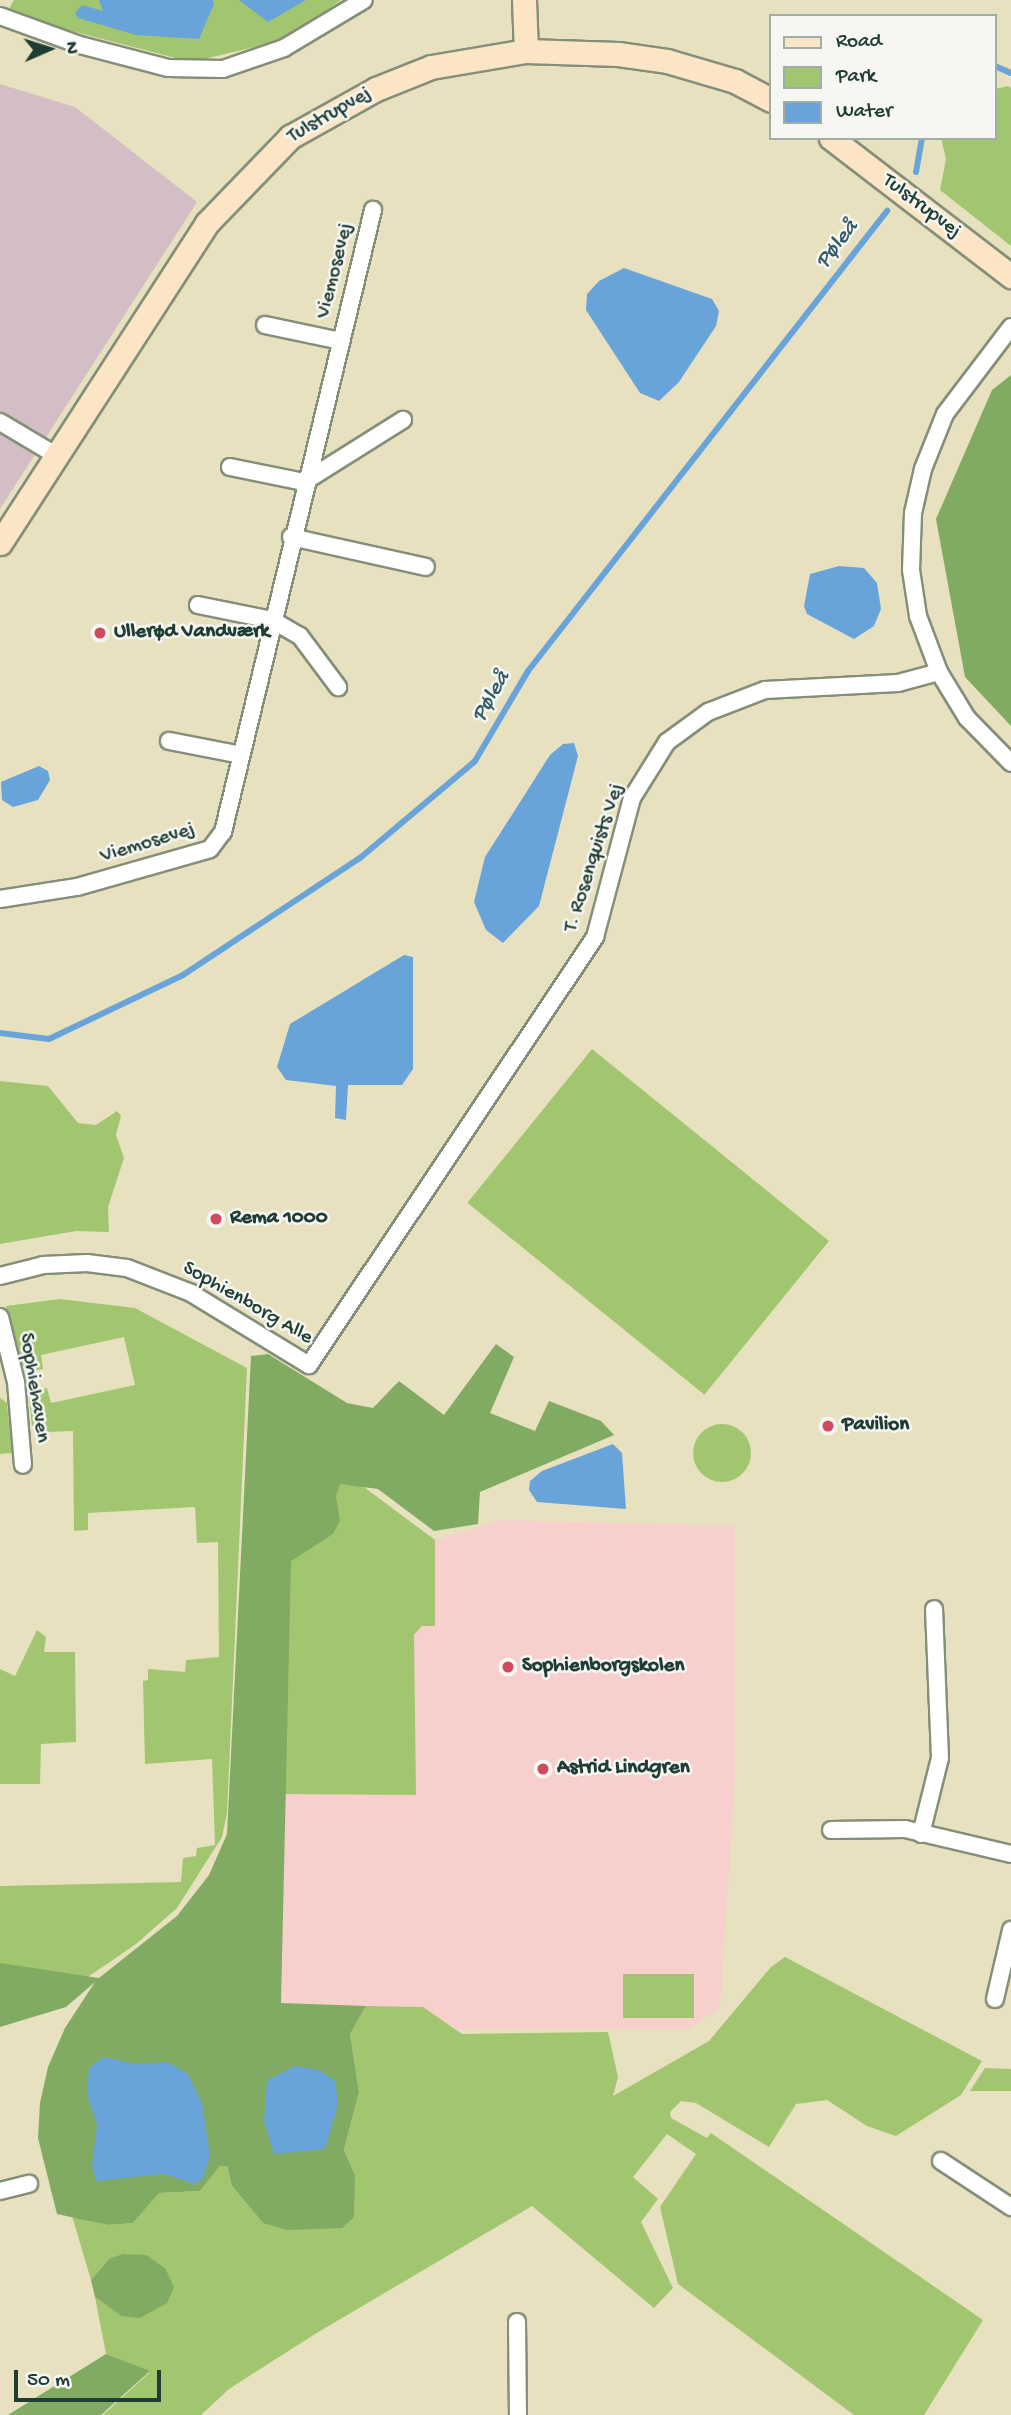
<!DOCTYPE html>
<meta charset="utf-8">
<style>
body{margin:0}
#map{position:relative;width:1011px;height:2415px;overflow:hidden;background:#e8e1bf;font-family:"Gochi Hand",sans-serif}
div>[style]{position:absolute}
.built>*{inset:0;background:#f7d0ce}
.industrial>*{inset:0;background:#d2bec4}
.green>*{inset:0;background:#a2c670;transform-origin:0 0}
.round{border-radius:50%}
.forest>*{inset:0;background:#81ab62}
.water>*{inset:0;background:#68a4d9}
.stream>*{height:6px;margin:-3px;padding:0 3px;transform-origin:3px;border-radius:3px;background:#68a4d9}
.roads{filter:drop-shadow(2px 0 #848f7a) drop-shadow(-2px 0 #848f7a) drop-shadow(0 2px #848f7a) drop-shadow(0 -2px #848f7a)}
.street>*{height:16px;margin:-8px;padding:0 8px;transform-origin:8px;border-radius:8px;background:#fff}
.secondary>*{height:23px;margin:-11.5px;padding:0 11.5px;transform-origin:11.5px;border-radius:11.5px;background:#fce5c4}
.dots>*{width:19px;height:19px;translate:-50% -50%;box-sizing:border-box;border:4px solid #f6f6f2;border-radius:50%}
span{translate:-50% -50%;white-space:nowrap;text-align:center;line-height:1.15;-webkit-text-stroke:5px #f6f6f2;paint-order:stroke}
.street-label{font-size:21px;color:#1f3d34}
.poi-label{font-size:21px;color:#1f3d34;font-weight:700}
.left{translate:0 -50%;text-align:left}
.water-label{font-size:23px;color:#355c66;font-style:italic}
.legend{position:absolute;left:769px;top:14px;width:228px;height:126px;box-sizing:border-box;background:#f6f6f2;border:2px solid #a0aca6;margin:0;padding:9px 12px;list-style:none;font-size:21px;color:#1f3d34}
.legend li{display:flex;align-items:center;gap:14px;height:35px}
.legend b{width:35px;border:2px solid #a0aca6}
.north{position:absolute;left:14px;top:14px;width:70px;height:70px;-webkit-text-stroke:5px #f6f6f2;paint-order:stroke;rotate:87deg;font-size:19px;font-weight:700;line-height:28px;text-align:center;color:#1f3d34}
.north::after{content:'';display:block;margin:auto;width:24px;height:32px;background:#1f3d34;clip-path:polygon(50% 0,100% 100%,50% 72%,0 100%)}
.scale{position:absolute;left:14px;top:2370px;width:147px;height:32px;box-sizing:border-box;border:4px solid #1f3d34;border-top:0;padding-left:9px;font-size:21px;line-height:24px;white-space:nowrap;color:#1f3d34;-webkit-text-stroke:5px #f6f6f2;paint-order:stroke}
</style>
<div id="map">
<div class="built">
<i style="clip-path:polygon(333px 1464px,435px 1540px,502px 1520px,735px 1526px,735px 1778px,720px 2008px,688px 2029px,456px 2029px,389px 2015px,276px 2010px,277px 1794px)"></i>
</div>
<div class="industrial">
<i style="clip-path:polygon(0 84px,75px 107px,197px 202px,0 509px)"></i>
</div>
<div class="green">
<i style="clip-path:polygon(14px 0,341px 0,285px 40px,191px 62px,6px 14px)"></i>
<i style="clip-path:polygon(1008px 86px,1011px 88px,1011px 246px,940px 190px,946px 159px,941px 138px,995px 138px,995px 89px)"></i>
<i style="left:592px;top:1049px;width:305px;height:198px;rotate:39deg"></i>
<i style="clip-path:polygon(0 1081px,48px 1086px,78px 1123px,96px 1125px,117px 1111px,121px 1116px,116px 1135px,124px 1158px,108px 1207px,109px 1232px,76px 1231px,0 1244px)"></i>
<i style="clip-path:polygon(60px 1299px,135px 1308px,247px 1368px,227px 1813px,222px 1837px,177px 1908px,136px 1944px,82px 1981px,0 1970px,0 1886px,181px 1882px,183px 1858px,196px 1856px,197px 1848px,215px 1845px,212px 1759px,145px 1764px,143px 1681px,148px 1680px,148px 1669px,185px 1672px,186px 1660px,219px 1657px,218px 1542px,197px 1543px,195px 1507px,88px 1513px,88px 1530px,74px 1531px,73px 1431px,46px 1432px,46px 1426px,32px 1426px,29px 1400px,35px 1391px,47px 1388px,51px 1403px,135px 1385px,124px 1337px,41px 1355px,43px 1369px,33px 1371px,21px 1365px,6px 1306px)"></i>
<i style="clip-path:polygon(0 1398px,7px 1403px,12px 1453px,0 1454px)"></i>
<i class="round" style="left:693px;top:1424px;width:58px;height:58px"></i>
<i style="clip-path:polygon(333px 1464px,435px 1540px,435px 1626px,422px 1626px,414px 1635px,416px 1795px,277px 1794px,285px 1557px)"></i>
<i style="clip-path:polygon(37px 1630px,46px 1637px,44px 1652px,75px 1652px,76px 1742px,41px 1744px,40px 1784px,0 1784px,0 1669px,15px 1676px)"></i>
<i style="clip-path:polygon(785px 1957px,982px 2061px,961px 2095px,896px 2136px,867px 2126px,827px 2100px,796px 2104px,769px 2147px,696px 2103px,681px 2101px,670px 2112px,671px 2118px,707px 2138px,711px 2133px,983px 2320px,924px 2415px,854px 2415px,678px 2284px,660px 2207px,696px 2154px,667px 2134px,633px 2177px,658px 2199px,641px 2222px,673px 2288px,654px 2308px,532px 2206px,315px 2334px,229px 2389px,201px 2415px,103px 2415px,150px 2372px,106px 2354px,95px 2297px,121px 2316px,109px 2259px,91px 2280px,72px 2216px,108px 2225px,133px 2223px,159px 2193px,200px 2191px,220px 2166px,227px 2166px,232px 2186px,263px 2223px,355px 2175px,344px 2150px,359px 2092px,350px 2034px,366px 2006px,423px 2007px,462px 2034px,608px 2032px,618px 2077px,613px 2096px,709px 2041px,771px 1967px)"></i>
<i style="left:623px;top:1974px;width:71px;height:44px"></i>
<i style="clip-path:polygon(985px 2068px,1011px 2069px,1011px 2091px,970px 2091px)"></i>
</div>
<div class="forest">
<i style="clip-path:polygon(1011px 375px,1011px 726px,965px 677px,936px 519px,992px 390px)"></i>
<i style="clip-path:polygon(496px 1344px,514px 1357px,490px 1413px,535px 1431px,549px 1401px,601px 1421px,614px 1435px,480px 1492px,478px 1524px,434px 1531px,378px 1489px,340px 1484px,336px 1496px,340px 1521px,333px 1534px,291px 1561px,281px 2003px,366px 2006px,350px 2034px,359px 2092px,344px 2150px,355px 2175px,354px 2217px,342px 2228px,287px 2230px,263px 2223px,232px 2186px,227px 2166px,220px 2166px,200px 2191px,159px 2193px,133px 2223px,108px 2225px,57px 2214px,38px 2138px,40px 2103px,48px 2067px,65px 2028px,95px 1982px,66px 2007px,0 2027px,0 1963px,99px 1978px,177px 1916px,209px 1875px,227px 1834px,251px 1356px,268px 1354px,347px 1403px,373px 1408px,399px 1381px,444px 1415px)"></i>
<i style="clip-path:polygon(123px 2254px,146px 2255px,165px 2268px,174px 2287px,167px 2303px,140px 2318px,121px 2316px,95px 2297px,91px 2280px,109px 2259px)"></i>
<i style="clip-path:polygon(106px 2354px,150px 2371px,101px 2415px,8px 2415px)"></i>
</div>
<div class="water">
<i style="clip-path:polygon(99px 0,213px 0,214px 4px,199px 39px,136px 35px,78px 18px,75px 13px,82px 5px,103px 11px)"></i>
<i style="clip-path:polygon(239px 0,306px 0,268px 22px)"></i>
<i style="clip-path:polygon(624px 268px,712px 299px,719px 311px,716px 326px,679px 382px,659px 401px,640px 393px,586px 310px,587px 294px,599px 281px)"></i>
<i style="clip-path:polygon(839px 566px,864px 568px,877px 583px,881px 609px,874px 626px,854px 639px,807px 614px,804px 606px,810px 574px)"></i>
<i style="clip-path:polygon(574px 743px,578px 756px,539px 906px,503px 943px,486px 930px,474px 902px,485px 857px,550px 755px,563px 744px)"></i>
<i style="clip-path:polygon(39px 766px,48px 771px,50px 780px,38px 800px,13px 807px,2px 800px,1px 782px)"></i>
<i style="clip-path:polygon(404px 955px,413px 957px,413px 1069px,402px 1085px,348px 1085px,346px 1120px,335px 1118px,336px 1086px,286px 1080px,277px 1067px,290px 1024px)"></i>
<i style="clip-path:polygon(613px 1444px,622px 1453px,626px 1509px,537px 1502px,529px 1490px,530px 1481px,542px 1471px)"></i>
<i style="clip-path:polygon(103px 2057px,136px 2064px,167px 2062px,188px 2074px,202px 2103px,210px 2156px,203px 2178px,195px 2184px,164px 2174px,96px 2181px,92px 2165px,97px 2125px,87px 2094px,89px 2068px)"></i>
<i style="clip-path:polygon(295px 2066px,319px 2070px,335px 2081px,338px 2104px,325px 2149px,274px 2154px,264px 2121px,267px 2080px)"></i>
</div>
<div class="stream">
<i style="left:995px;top:66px;width:17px;rotate:24deg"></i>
<i style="left:916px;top:172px;width:35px;rotate:-80deg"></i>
<i style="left:0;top:1033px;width:49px;rotate:7deg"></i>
<i style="left:49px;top:1039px;width:148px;rotate:-25.5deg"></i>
<i style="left:183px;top:975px;width:212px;rotate:-33.5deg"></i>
<i style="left:360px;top:858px;width:150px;rotate:-40.1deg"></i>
<i style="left:475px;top:761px;width:104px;rotate:-59.5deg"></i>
<i style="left:528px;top:671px;width:584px;rotate:-52.03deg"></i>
</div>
<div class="roads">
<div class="street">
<i style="left:0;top:16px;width:85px;rotate:19.9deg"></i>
<i style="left:80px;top:45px;width:91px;rotate:14.6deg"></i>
<i style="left:168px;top:68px;width:55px;rotate:1deg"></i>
<i style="left:223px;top:69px;width:65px;rotate:-19deg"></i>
<i style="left:284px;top:48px;width:93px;rotate:-31deg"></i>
<i style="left:265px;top:325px;width:78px;rotate:11.9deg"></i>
<i style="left:1011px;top:327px;width:109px;rotate:127.2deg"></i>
<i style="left:945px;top:414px;width:59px;rotate:111.8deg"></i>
<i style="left:923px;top:469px;width:45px;rotate:102.8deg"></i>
<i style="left:913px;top:513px;width:57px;rotate:92deg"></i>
<i style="left:911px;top:570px;width:47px;rotate:81.3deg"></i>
<i style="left:918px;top:616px;width:60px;rotate:69.4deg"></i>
<i style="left:939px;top:672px;width:54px;rotate:58.7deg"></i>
<i style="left:967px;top:718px;width:63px;rotate:45.6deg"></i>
<i style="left:0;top:422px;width:69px;rotate:30.7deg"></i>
<i style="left:230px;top:467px;width:76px;rotate:11.5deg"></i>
<i style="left:304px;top:482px;width:117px;rotate:-32.1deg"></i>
<i style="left:291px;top:537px;width:138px;rotate:12.5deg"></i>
<i style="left:198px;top:605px;width:76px;rotate:11.5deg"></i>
<i style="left:272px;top:620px;width:32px;rotate:30deg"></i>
<i style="left:300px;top:636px;width:64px;rotate:53.3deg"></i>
<i style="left:169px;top:741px;width:73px;rotate:11deg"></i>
<i style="left:0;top:899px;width:78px;rotate:-8.9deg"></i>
<i style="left:77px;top:887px;width:138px;rotate:-15.9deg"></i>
<i style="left:210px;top:849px;width:21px;rotate:-53deg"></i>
<i style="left:223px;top:832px;width:640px;rotate:-76.44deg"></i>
<i style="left:0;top:1276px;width:44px;rotate:-14.3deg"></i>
<i style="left:43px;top:1265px;width:44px;rotate:-2.6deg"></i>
<i style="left:87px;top:1263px;width:40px;rotate:7.1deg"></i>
<i style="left:127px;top:1268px;width:69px;rotate:21.3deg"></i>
<i style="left:191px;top:1293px;width:138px;rotate:31.4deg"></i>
<i style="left:309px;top:1365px;width:515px;rotate:-56.25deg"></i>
<i style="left:595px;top:937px;width:144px;rotate:-75.1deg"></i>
<i style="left:632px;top:798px;width:66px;rotate:-58deg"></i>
<i style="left:667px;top:742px;width:51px;rotate:-36.2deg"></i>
<i style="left:708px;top:712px;width:61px;rotate:-21.1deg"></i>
<i style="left:765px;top:690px;width:133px;rotate:-3deg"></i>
<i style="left:898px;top:683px;width:42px;rotate:-15deg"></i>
<i style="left:0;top:1317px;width:67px;rotate:76.2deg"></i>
<i style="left:16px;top:1382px;width:83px;rotate:85.2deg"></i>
<i style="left:831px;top:1830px;width:74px;rotate:-0.8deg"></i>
<i style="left:905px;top:1829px;width:109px;rotate:13.3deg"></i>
<i style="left:921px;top:1834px;width:78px;rotate:-76deg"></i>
<i style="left:940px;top:1758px;width:149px;rotate:-92.3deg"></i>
<i style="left:995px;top:1999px;width:71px;rotate:-76.9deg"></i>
<i style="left:941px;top:2161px;width:84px;rotate:33.3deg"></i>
<i style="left:0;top:2191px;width:30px;rotate:-14deg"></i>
<i style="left:517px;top:2322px;width:93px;rotate:89.4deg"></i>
</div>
<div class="secondary">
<i style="left:524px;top:0;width:51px;rotate:87.8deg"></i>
<i style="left:831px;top:138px;width:227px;rotate:37.5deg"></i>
<i style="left:0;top:543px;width:381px;rotate:-57.1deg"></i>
<i style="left:207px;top:223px;width:120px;rotate:-46deg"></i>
<i style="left:290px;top:137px;width:98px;rotate:-29.2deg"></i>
<i style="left:376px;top:89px;width:59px;rotate:-21.8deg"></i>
<i style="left:431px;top:67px;width:96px;rotate:-9.6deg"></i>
<i style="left:526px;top:51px;width:92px;rotate:1.9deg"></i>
<i style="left:618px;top:54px;width:49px;rotate:8.1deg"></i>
<i style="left:667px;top:61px;width:71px;rotate:16.4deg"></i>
<i style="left:735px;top:81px;width:41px;rotate:27.8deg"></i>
</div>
</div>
<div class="dots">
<i style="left:100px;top:633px;background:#d1495b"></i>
<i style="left:216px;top:1219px;background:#d1495b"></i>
<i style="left:828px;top:1426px;background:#d1495b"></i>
<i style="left:508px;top:1667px;background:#d1495b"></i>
<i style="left:543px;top:1769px;background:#d1495b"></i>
</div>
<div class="street-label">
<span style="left:330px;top:116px;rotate:-30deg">Tulstrupvej</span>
<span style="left:921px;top:207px;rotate:37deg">Tulstrupvej</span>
<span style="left:336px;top:271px;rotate:-76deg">Viemosevej</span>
<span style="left:148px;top:844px;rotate:-17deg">Viemosevej</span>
<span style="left:595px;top:858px;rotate:-72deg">T. Rosenquists Vej</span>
<span style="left:247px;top:1304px;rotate:30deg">Sophienborg Alle</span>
<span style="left:33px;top:1388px;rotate:81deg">Sophiehaven</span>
</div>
<div class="poi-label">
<span class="left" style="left:114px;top:633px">Ullerød Vandværk</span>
<span class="left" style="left:230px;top:1219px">Rema 1000</span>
<span class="left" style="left:842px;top:1426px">Pavilion</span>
<span class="left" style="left:522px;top:1667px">Sophienborgskolen</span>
<span class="left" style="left:557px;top:1769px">Astrid Lindgren</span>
</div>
<div class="water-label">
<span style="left:838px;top:245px;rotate:-52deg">Pøleå</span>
<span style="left:492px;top:697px;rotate:-60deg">Pøleå</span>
</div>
<ul class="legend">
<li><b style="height:9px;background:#fce5c4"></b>Road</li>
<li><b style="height:19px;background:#a2c670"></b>Park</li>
<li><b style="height:19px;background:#68a4d9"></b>Water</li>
</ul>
<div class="north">N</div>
<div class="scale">50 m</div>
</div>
